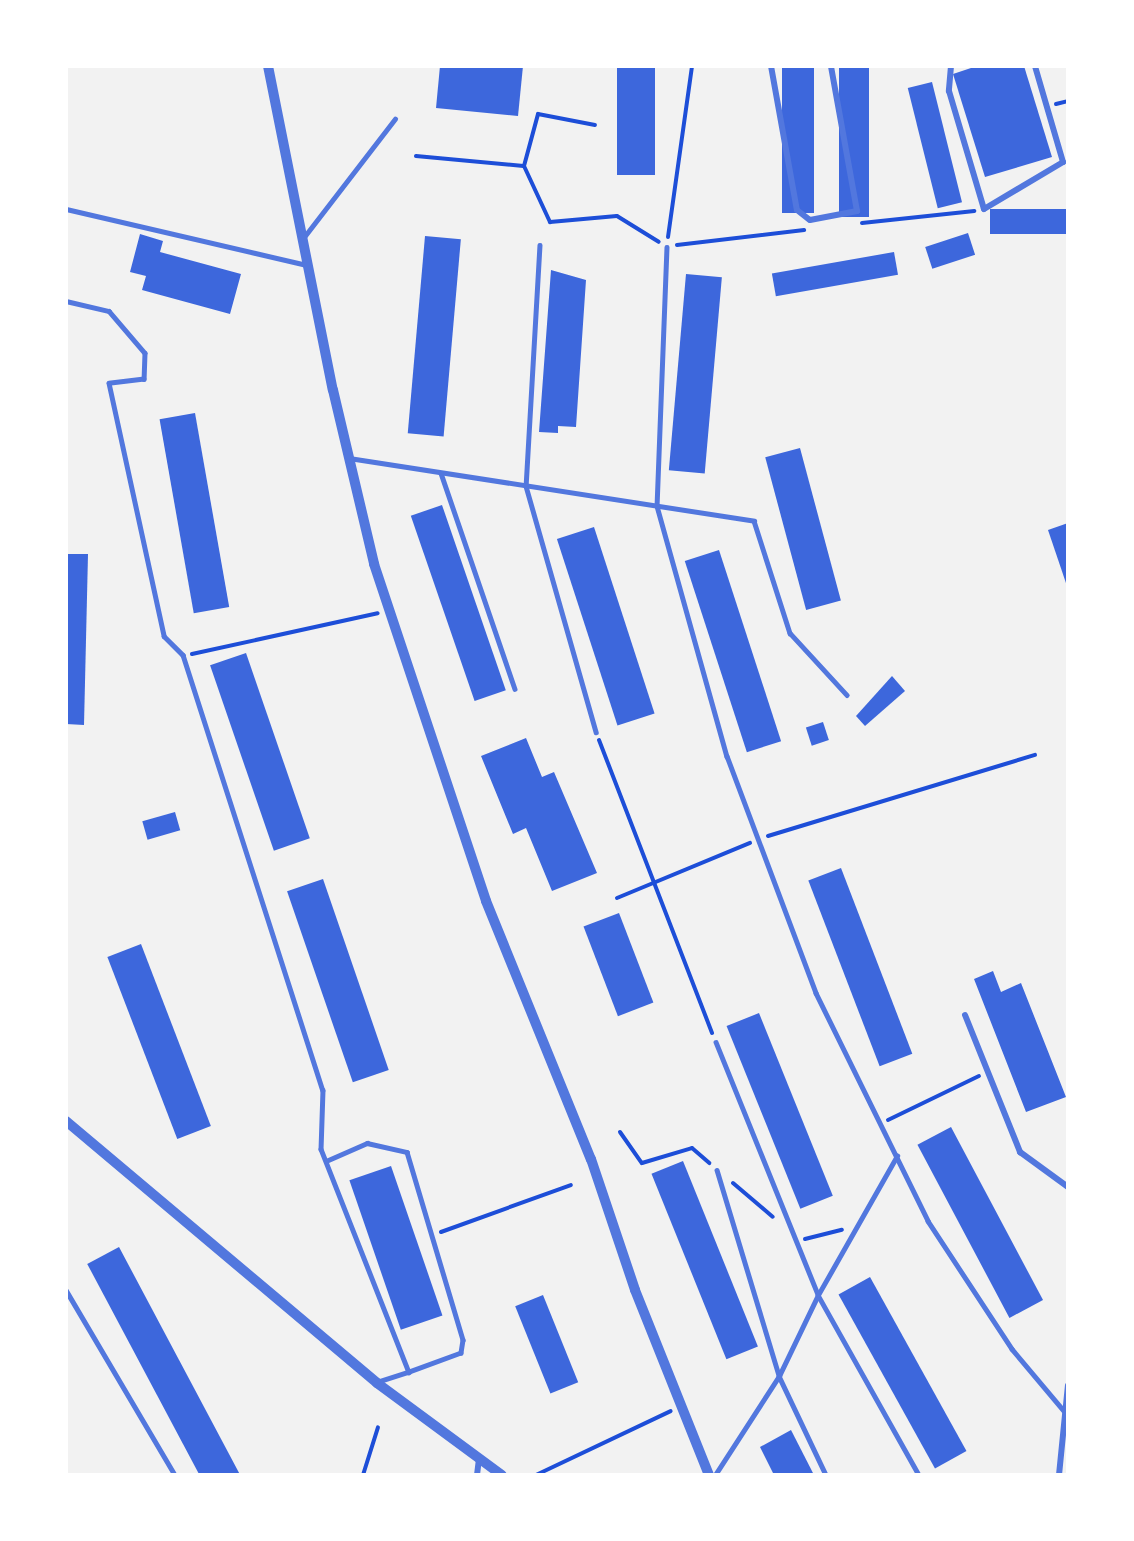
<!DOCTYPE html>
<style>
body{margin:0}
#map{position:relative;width:1134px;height:1541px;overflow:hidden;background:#f2f2f2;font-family:"Sofia Sans Condensed",sans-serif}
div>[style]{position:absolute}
.building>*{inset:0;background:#3d67dc;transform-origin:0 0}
.path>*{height:4px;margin:-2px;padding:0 2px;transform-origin:2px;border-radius:2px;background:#1d4ed8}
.service>*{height:4.5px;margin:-2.25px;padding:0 2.25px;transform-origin:2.25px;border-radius:2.25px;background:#5277de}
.pedestrian>*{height:5px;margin:-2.5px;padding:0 2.5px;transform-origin:2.5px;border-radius:2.5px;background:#5277de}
.minor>*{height:6px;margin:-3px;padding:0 3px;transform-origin:3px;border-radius:3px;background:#5277de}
.tertiary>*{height:10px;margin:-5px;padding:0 5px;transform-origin:5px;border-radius:5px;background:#5277de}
span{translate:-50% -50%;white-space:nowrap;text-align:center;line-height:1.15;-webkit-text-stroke:6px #fff;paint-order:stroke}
.frame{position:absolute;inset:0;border:68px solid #fff;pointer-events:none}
</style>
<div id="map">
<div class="building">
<i style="clip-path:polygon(440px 66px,523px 66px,518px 116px,436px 108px)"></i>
<i style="left:617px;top:66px;width:38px;height:109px"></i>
<i style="left:782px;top:66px;width:32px;height:147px"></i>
<i style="left:839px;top:66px;width:30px;height:151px"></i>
<i style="clip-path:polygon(977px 66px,1024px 66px,1052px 157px,985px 177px,953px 74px)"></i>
<i style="left:932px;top:82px;width:124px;height:25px;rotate:76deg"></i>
<i style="left:1068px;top:209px;width:25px;height:78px;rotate:90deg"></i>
<i style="left:968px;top:233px;width:23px;height:45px;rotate:72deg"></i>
<i style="clip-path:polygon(140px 234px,163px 241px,160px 252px,241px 274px,230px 314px,142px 290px,146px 276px,130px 272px)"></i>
<i style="left:425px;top:236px;width:36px;height:198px;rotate:5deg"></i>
<i style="left:894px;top:252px;width:23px;height:124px;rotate:80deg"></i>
<i style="clip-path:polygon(551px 270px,586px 280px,576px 427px,558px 426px,558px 433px,539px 432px)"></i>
<i style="left:686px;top:274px;width:36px;height:197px;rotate:5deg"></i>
<i style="left:195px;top:413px;width:197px;height:36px;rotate:80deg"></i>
<i style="left:800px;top:448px;width:158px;height:36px;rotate:75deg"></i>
<i style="left:442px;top:505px;width:196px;height:33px;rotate:71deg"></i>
<i style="clip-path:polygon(1068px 523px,1068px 589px,1048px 530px)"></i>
<i style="left:594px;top:527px;width:196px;height:39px;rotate:72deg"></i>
<i style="left:719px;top:550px;width:201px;height:36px;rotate:72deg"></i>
<i style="clip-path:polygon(66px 554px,88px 554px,84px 725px,66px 724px)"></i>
<i style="left:246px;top:653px;width:196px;height:38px;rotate:71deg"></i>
<i style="clip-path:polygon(892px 676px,905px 691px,865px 726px,856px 716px)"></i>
<i style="left:823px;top:722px;width:19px;height:18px;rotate:72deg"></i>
<i style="clip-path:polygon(526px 738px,542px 777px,554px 772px,597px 873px,552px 891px,526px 828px,513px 834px,481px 756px)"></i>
<i style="left:175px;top:812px;width:19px;height:34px;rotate:74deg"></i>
<i style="left:841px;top:868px;width:199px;height:35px;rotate:69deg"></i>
<i style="left:323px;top:879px;width:202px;height:38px;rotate:71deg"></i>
<i style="left:619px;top:913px;width:96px;height:38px;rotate:69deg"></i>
<i style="left:141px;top:944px;width:195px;height:36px;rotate:69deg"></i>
<i style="clip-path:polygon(993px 971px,1001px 992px,1021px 983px,1066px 1097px,1026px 1112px,974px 979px)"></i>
<i style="left:759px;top:1013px;width:197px;height:35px;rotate:68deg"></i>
<i style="left:951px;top:1127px;width:196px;height:38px;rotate:62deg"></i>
<i style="left:683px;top:1161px;width:200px;height:34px;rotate:68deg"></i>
<i style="left:391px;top:1166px;width:158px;height:44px;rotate:71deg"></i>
<i style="left:119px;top:1247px;width:259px;height:36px;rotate:62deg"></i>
<i style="left:870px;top:1277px;width:199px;height:36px;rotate:61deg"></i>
<i style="left:543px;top:1295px;width:94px;height:30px;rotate:68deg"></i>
<i style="clip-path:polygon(791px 1430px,814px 1475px,774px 1475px,760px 1447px)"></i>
</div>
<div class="path">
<i style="left:1056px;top:104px;width:12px;rotate:-14deg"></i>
<i style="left:416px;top:156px;width:108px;rotate:5.3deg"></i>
<i style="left:524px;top:166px;width:62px;rotate:65.1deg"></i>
<i style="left:550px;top:222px;width:67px;rotate:-5.1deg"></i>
<i style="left:617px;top:216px;width:49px;rotate:31.8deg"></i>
<i style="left:524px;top:166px;width:54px;rotate:-74.9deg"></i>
<i style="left:538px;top:114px;width:58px;rotate:10.9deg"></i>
<i style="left:862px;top:223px;width:113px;rotate:-6.1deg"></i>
<i style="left:668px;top:237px;width:173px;rotate:-82deg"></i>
<i style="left:677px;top:245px;width:128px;rotate:-6.7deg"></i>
<i style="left:192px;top:654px;width:190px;rotate:-12.4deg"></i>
<i style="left:599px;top:740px;width:314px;rotate:68.9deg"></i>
<i style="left:768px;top:836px;width:279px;rotate:-16.9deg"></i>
<i style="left:617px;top:898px;width:144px;rotate:-22.5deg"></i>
<i style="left:888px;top:1120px;width:101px;rotate:-25.8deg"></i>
<i style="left:620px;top:1132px;width:38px;rotate:55deg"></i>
<i style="left:642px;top:1163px;width:52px;rotate:-16.7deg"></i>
<i style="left:692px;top:1148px;width:23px;rotate:41deg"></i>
<i style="left:733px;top:1183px;width:52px;rotate:40.4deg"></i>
<i style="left:441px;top:1232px;width:138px;rotate:-19.9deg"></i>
<i style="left:805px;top:1239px;width:38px;rotate:-14deg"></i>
<i style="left:363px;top:1475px;width:50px;rotate:-72.6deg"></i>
<i style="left:536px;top:1475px;width:149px;rotate:-25.4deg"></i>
</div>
<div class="service">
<i style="left:304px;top:237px;width:149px;rotate:-52.4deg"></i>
<i style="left:540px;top:245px;width:241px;rotate:93.3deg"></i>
<i style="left:526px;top:486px;width:256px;rotate:74.1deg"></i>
<i style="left:667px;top:247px;width:259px;rotate:92.2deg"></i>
<i style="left:657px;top:506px;width:260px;rotate:74.4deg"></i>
<i style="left:727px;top:756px;width:253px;rotate:69.4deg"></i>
<i style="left:816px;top:993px;width:254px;rotate:63.8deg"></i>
<i style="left:928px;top:1221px;width:153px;rotate:56.7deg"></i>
<i style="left:1012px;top:1349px;width:82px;rotate:49.9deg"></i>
<i style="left:66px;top:301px;width:44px;rotate:13.1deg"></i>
<i style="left:109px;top:311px;width:55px;rotate:49.4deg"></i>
<i style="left:145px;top:353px;width:26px;rotate:92deg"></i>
<i style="left:144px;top:379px;width:35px;rotate:173deg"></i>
<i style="left:109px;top:383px;width:259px;rotate:77.7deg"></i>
<i style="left:164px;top:636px;width:27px;rotate:45deg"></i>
<i style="left:183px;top:655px;width:457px;rotate:72.2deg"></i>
<i style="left:323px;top:1090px;width:59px;rotate:91.9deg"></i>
<i style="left:321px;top:1149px;width:240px;rotate:68.5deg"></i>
<i style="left:409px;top:1372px;width:33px;rotate:162deg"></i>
<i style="left:349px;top:458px;width:410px;rotate:8.8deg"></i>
<i style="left:754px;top:521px;width:118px;rotate:72.2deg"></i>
<i style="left:790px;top:633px;width:84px;rotate:47.4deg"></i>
<i style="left:441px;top:473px;width:228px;rotate:71.1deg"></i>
<i style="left:716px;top:1042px;width:273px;rotate:68deg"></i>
<i style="left:818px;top:1295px;width:206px;rotate:60.7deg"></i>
<i style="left:326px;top:1161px;width:45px;rotate:-23.7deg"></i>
<i style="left:367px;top:1143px;width:41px;rotate:12.7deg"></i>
<i style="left:407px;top:1152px;width:196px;rotate:73.4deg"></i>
<i style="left:463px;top:1340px;width:13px;rotate:99deg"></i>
<i style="left:461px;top:1353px;width:55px;rotate:159.9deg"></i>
<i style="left:717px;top:1170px;width:215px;rotate:73.2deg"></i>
<i style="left:779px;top:1376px;width:110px;rotate:64.6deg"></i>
<i style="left:66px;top:1290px;width:215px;rotate:59.5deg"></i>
<i style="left:715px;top:1475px;width:118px;rotate:-57.1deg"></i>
<i style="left:779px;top:1376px;width:90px;rotate:-64.3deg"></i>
<i style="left:818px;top:1295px;width:160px;rotate:-60.4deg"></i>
</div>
<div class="pedestrian">
<i style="left:66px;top:209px;width:247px;rotate:13.1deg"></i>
</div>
<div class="minor">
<i style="left:771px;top:66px;width:146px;rotate:79.8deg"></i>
<i style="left:797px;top:210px;width:16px;rotate:38deg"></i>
<i style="left:810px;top:220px;width:48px;rotate:-10.8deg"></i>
<i style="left:857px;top:211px;width:147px;rotate:-100.2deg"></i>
<i style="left:951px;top:66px;width:25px;rotate:95deg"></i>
<i style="left:949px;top:91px;width:123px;rotate:73.5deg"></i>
<i style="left:984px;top:209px;width:92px;rotate:-30.7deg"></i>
<i style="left:1063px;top:162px;width:100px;rotate:-106.3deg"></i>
<i style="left:965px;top:1015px;width:148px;rotate:68.1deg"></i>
<i style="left:1020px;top:1152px;width:59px;rotate:36.1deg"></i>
<i style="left:477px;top:1475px;width:17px;rotate:-83deg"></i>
<i style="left:1059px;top:1475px;width:90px;rotate:-84.3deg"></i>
</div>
<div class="tertiary">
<i style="left:268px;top:66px;width:330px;rotate:78.7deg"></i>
<i style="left:333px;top:390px;width:179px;rotate:76.7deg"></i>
<i style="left:374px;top:564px;width:355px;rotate:71.6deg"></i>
<i style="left:486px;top:901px;width:279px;rotate:67.9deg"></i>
<i style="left:591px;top:1159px;width:138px;rotate:71.4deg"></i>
<i style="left:635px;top:1290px;width:199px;rotate:68.2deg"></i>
<i style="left:66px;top:1121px;width:407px;rotate:40.1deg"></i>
<i style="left:377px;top:1383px;width:155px;rotate:36.4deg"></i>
</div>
<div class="frame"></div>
</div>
